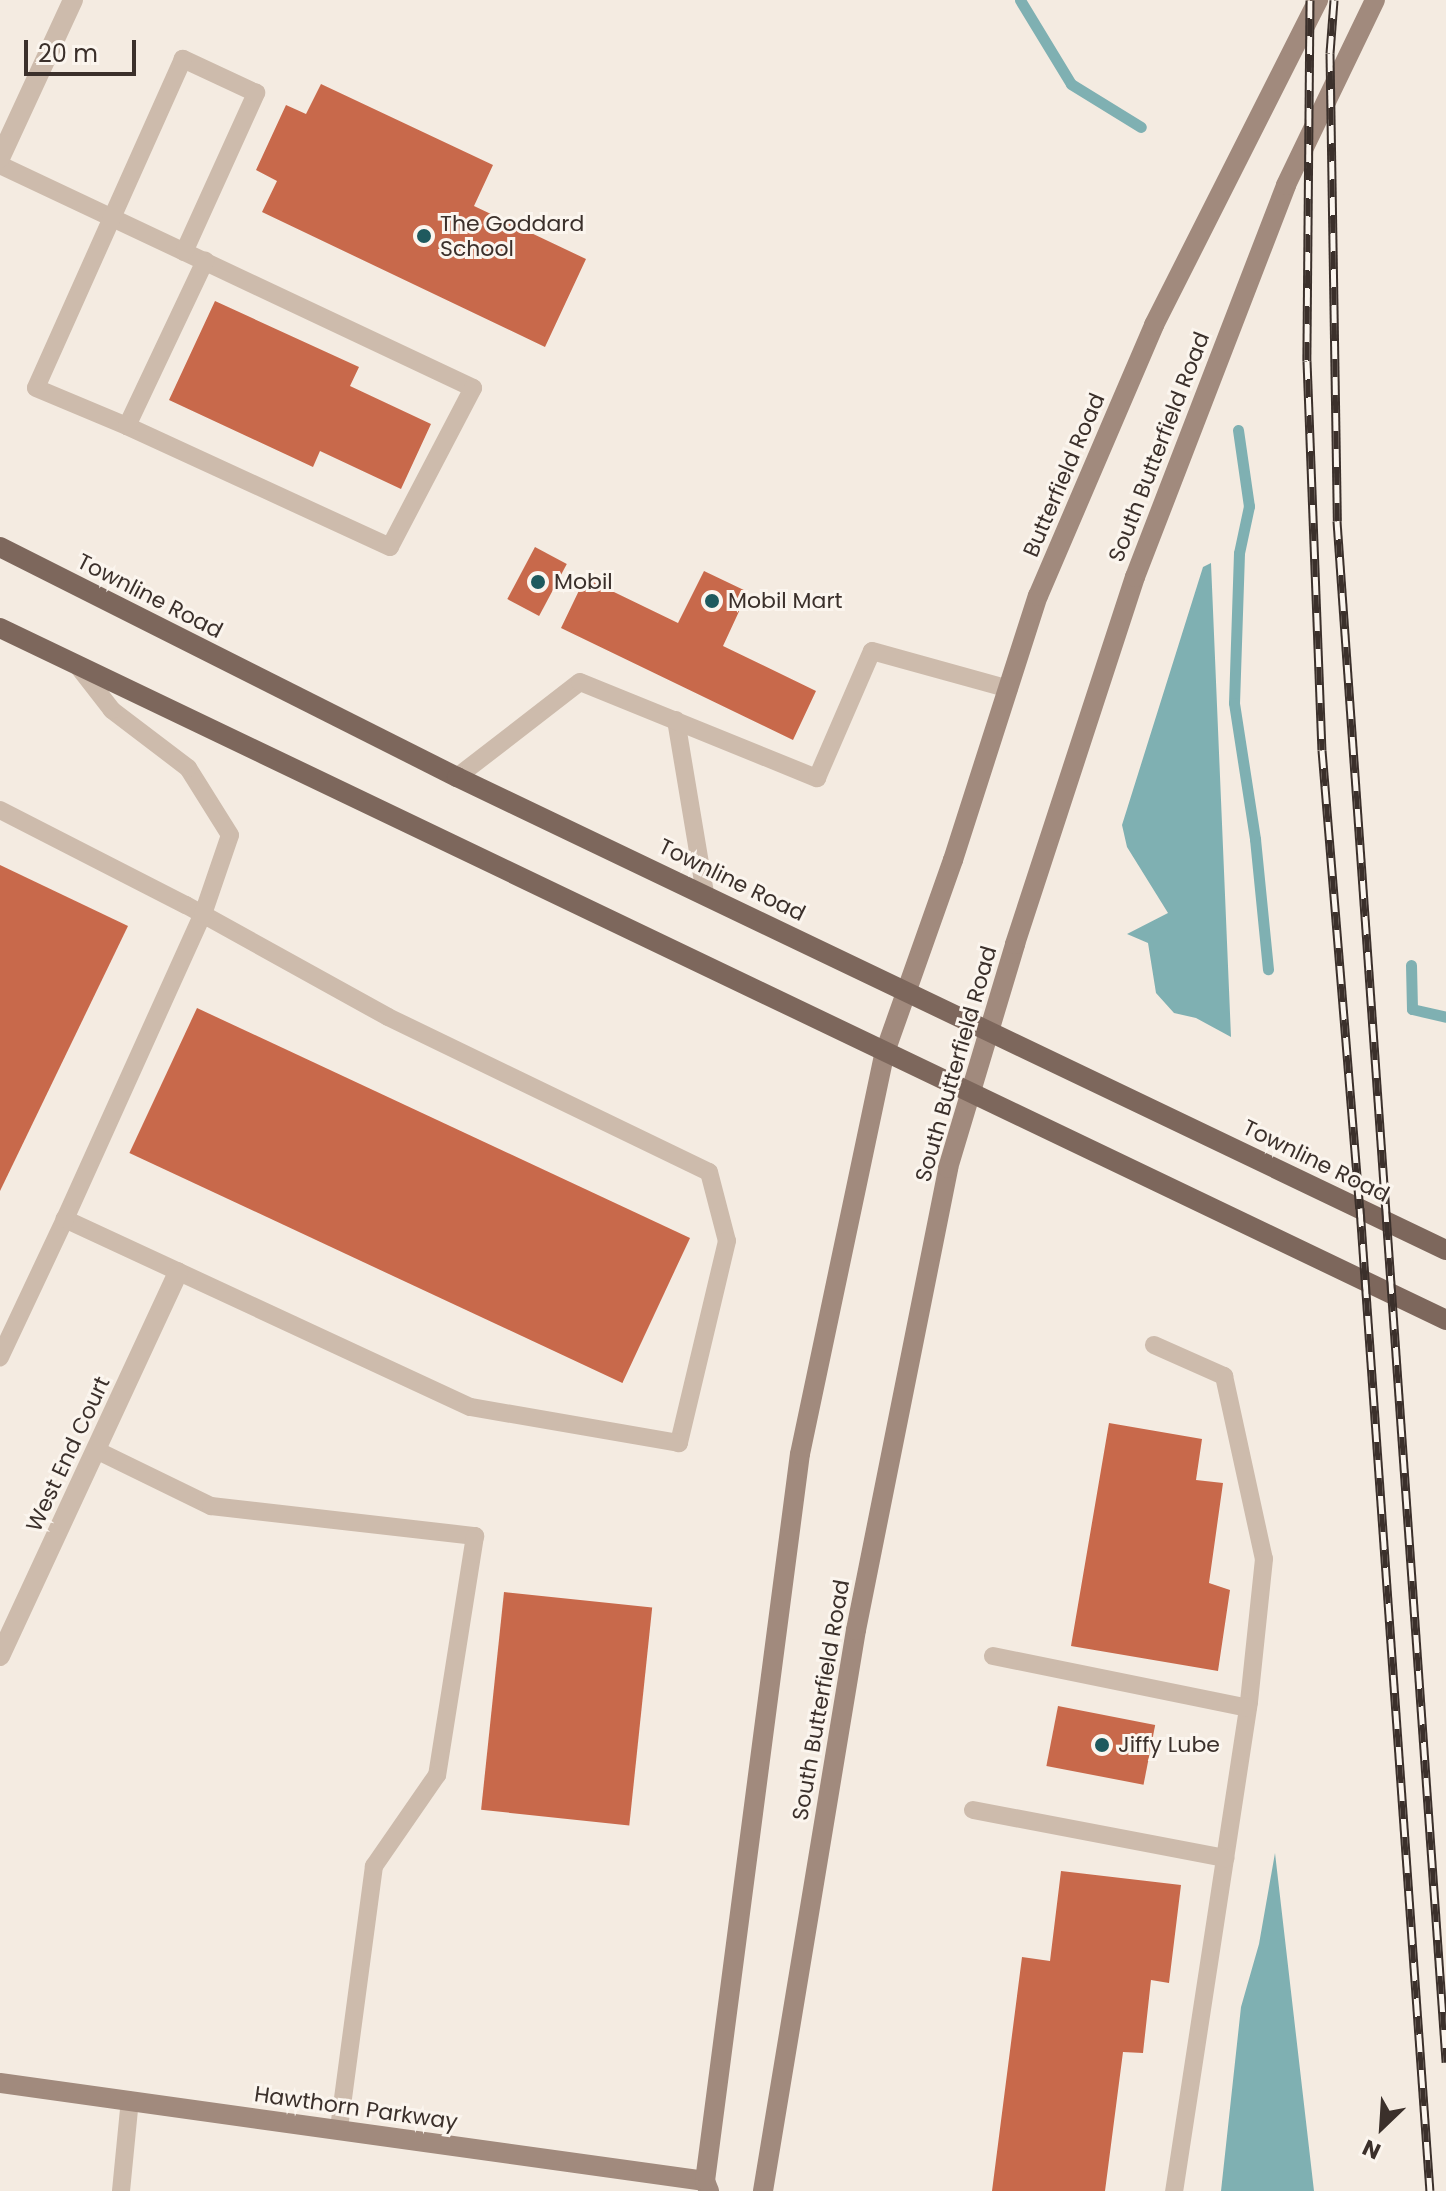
<!DOCTYPE html>
<style>
body{margin:0}
#map{position:relative;width:1446px;height:2191px;overflow:hidden;background:#f4ebe1;font-family:Poppins,sans-serif}
div>[style]{position:absolute}
.water>*{inset:0;background:#7fb0b2}
.stream>*{height:11px;margin:-5.5px;padding:0 5.5px;transform-origin:5.5px;border-radius:5.5px;background:#7fb0b2}
.building>*{inset:0;background:#c8694b;transform-origin:0 0}
.lane>*{height:18px;margin:-9px;padding:0 9px;transform-origin:9px;border-radius:9px;background:#cdbbac}
.street>*{height:20px;margin:-10px;padding:0 10px;transform-origin:10px;border-radius:10px;background:#cdbbac}
.secondary>*{height:20px;margin:-10px;padding:0 10px;transform-origin:10px;border-radius:10px;background:#a18a7d}
.primary>*{height:20px;margin:-10px;padding:0 10px;transform-origin:10px;border-radius:10px;background:#7d675c}
.rail>*{height:9px;margin-top:-4.5px;transform-origin:0;background:repeating-linear-gradient(90deg,#fbf5ee 0 18px,#3b302b 0 36px);box-sizing:border-box;border-block:2px solid #3b302b}
.dots>*{width:22px;height:22px;translate:-50% -50%;box-sizing:border-box;border:4px solid #fbf5ee;border-radius:50%}
span{translate:-50% -50%;white-space:nowrap;text-align:center;line-height:1.15;-webkit-text-stroke:6px #fbf5ee;paint-order:stroke}
.poi-label{font-size:22px;color:#3b302b}
.left{translate:0 -50%;text-align:left}
.street-label{font-size:22px;color:#3b302b}
.north{position:absolute;left:1342px;top:2087px;width:80px;height:80px;-webkit-text-stroke:6px #fbf5ee;paint-order:stroke;rotate:205deg;font-size:22px;font-weight:700;line-height:32px;text-align:center;color:#3b302b}
.north::after{content:'';display:block;margin:auto;width:28px;height:36px;background:#3b302b;clip-path:polygon(50% 0,100% 100%,50% 72%,0 100%)}
.scale{position:absolute;left:24px;top:40px;width:112px;height:36px;box-sizing:border-box;border:4px solid #3b302b;border-top:0;padding-left:10px;font-size:24px;line-height:28px;white-space:nowrap;color:#3b302b;-webkit-text-stroke:6px #fbf5ee;paint-order:stroke}
</style>
<div id="map">
<div class="water">
<i style="clip-path:polygon(1211px 563px,1231px 1037px,1196px 1018px,1174px 1013px,1156px 993px,1148px 943px,1127px 934px,1168px 913px,1127px 847px,1122px 825px,1203px 567px)"></i>
<i style="clip-path:polygon(1275px 1853px,1314px 2191px,1221px 2191px,1241px 2007px,1259px 1944px)"></i>
</div>
<div class="stream">
<i style="left:1020px;top:0;width:98px;rotate:58.7deg"></i>
<i style="left:1071px;top:84px;width:82px;rotate:31.6deg"></i>
<i style="left:1238px;top:430px;width:77px;rotate:81.8deg"></i>
<i style="left:1249px;top:506px;width:48px;rotate:102deg"></i>
<i style="left:1239px;top:553px;width:150px;rotate:91.9deg"></i>
<i style="left:1234px;top:703px;width:138px;rotate:81.2deg"></i>
<i style="left:1255px;top:839px;width:131px;rotate:84.3deg"></i>
<i style="left:1411px;top:965px;width:44px;rotate:88.7deg"></i>
<i style="left:1412px;top:1009px;width:35px;rotate:13deg"></i>
</div>
<div class="building">
<i style="clip-path:polygon(321px 84px,493px 165px,474px 206px,586px 259px,545px 347px,262px 212px,277px 181px,256px 170px,286px 105px,306px 114px)"></i>
<i style="clip-path:polygon(215px 301px,359px 367px,350px 386px,431px 424px,401px 489px,320px 451px,313px 467px,169px 400px)"></i>
<i style="left:535px;top:547px;width:36px;height:59px;rotate:28deg"></i>
<i style="clip-path:polygon(704px 571px,748px 592px,723px 646px,816px 691px,793px 740px,561px 628px,585px 578px,678px 623px)"></i>
<i style="clip-path:polygon(0 865px,128px 926px,0 1191px)"></i>
<i style="left:197px;top:1008px;width:544px;height:160px;rotate:25deg"></i>
<i style="clip-path:polygon(1109px 1423px,1202px 1439px,1196px 1480px,1223px 1483px,1209px 1583px,1230px 1590px,1218px 1671px,1071px 1646px)"></i>
<i style="left:504px;top:1592px;width:149px;height:219px;rotate:6deg"></i>
<i style="left:1058px;top:1706px;width:99px;height:61px;rotate:11deg"></i>
<i style="clip-path:polygon(1061px 1871px,1181px 1885px,1169px 1983px,1151px 1980px,1143px 2053px,1123px 2052px,1105px 2191px,992px 2191px,1022px 1957px,1050px 1961px)"></i>
</div>
<div class="lane">
<i style="left:0;top:165px;width:523px;rotate:25.24deg"></i>
<i style="left:473px;top:388px;width:179px;rotate:117.6deg"></i>
<i style="left:390px;top:547px;width:289px;rotate:-155.3deg"></i>
<i style="left:184px;top:252px;width:175px;rotate:-65.6deg"></i>
<i style="left:256px;top:93px;width:81px;rotate:-155deg"></i>
<i style="left:183px;top:59px;width:360px;rotate:114.1deg"></i>
<i style="left:36px;top:388px;width:99px;rotate:22.7deg"></i>
<i style="left:127px;top:426px;width:183px;rotate:-64.7deg"></i>
<i style="left:676px;top:720px;width:175px;rotate:80.5deg"></i>
<i style="left:457px;top:777px;width:155px;rotate:-37.7deg"></i>
<i style="left:580px;top:682px;width:256px;rotate:22.1deg"></i>
<i style="left:817px;top:778px;width:138px;rotate:-66.6deg"></i>
<i style="left:872px;top:651px;width:142px;rotate:15.5deg"></i>
<i style="left:0;top:810px;width:209px;rotate:27.1deg"></i>
<i style="left:186px;top:905px;width:231px;rotate:29deg"></i>
<i style="left:388px;top:1017px;width:356px;rotate:25.8deg"></i>
<i style="left:709px;top:1172px;width:71px;rotate:75.4deg"></i>
<i style="left:727px;top:1241px;width:208px;rotate:103.4deg"></i>
<i style="left:679px;top:1443px;width:212px;rotate:-170.2deg"></i>
<i style="left:470px;top:1407px;width:447px;rotate:-155.1deg"></i>
<i style="left:65px;top:1219px;width:153px;rotate:115.2deg"></i>
<i style="left:65px;top:1219px;width:335px;rotate:-65.7deg"></i>
<i style="left:203px;top:914px;width:83px;rotate:-71.1deg"></i>
<i style="left:230px;top:835px;width:79px;rotate:-122.1deg"></i>
<i style="left:188px;top:768px;width:96px;rotate:-142.7deg"></i>
<i style="left:112px;top:710px;width:57px;rotate:-127.9deg"></i>
<i style="left:1154px;top:1345px;width:77px;rotate:23.9deg"></i>
<i style="left:1224px;top:1376px;width:187px;rotate:77.7deg"></i>
<i style="left:1264px;top:1559px;width:144px;rotate:96deg"></i>
<i style="left:1249px;top:1702px;width:495px;rotate:98.7deg"></i>
<i style="left:96px;top:1450px;width:128px;rotate:26deg"></i>
<i style="left:211px;top:1506px;width:266px;rotate:6.5deg"></i>
<i style="left:475px;top:1536px;width:242px;rotate:99deg"></i>
<i style="left:437px;top:1775px;width:111px;rotate:124.7deg"></i>
<i style="left:374px;top:1866px;width:266px;rotate:97.6deg"></i>
<i style="left:993px;top:1656px;width:260px;rotate:11.5deg"></i>
<i style="left:973px;top:1810px;width:257px;rotate:10.8deg"></i>
<i style="left:121px;top:2191px;width:91px;rotate:-84.4deg"></i>
</div>
<div class="street">
<i style="left:0;top:158px;width:174px;rotate:-65.2deg"></i>
<i style="left:0;top:1656px;width:423px;rotate:-65.1deg"></i>
</div>
<div class="secondary">
<i style="left:0;top:2083px;width:712px;rotate:7.91deg"></i>
<i style="left:709px;top:2191px;width:11px;rotate:-112deg"></i>
<i style="left:705px;top:2181px;width:733px;rotate:-82.56deg"></i>
<i style="left:800px;top:1454px;width:411px;rotate:-78.1deg"></i>
<i style="left:885px;top:1052px;width:204px;rotate:-70.5deg"></i>
<i style="left:953px;top:860px;width:277px;rotate:-72.2deg"></i>
<i style="left:1038px;top:596px;width:295px;rotate:-66.8deg"></i>
<i style="left:1154px;top:325px;width:364px;rotate:-63.2deg"></i>
<i style="left:763px;top:2191px;width:569px;rotate:-80.59deg"></i>
<i style="left:856px;top:1630px;width:471px;rotate:-78.7deg"></i>
<i style="left:948px;top:1168px;width:234px;rotate:-73.3deg"></i>
<i style="left:1015px;top:944px;width:386px;rotate:-71.9deg"></i>
<i style="left:1135px;top:577px;width:420px;rotate:-68.9deg"></i>
<i style="left:1286px;top:185px;width:205px;rotate:-64.3deg"></i>
</div>
<div class="primary">
<i style="left:0;top:547px;width:512px;rotate:26.72deg"></i>
<i style="left:457px;top:777px;width:1096px;rotate:25.56deg"></i>
<i style="left:0;top:628px;width:1603px;rotate:25.57deg"></i>
</div>
<div class="rail">
<i style="left:1310px;top:0;width:361px;rotate:90.5deg"></i>
<i style="left:1307px;top:361px;width:389px;rotate:87.8deg"></i>
<i style="left:1322px;top:750px;width:460px;rotate:85.3deg"></i>
<i style="left:1360px;top:1208px;width:985px;rotate:85.93deg"></i>
<i style="left:1334px;top:0;width:53px;rotate:94.3deg"></i>
<i style="left:1330px;top:53px;width:468px;rotate:89.1deg"></i>
<i style="left:1337px;top:521px;width:1545px;rotate:85.95deg"></i>
</div>
<div class="dots">
<i style="left:424px;top:236px;background:#1f5a5e"></i>
<i style="left:538px;top:582px;background:#1f5a5e"></i>
<i style="left:712px;top:601px;background:#1f5a5e"></i>
<i style="left:1102px;top:1745px;background:#1f5a5e"></i>
</div>
<div class="poi-label">
<span class="left" style="left:440px;top:236px">The Goddard<br>School</span>
<span class="left" style="left:554px;top:582px">Mobil</span>
<span class="left" style="left:728px;top:601px">Mobil Mart</span>
<span class="left" style="left:1118px;top:1745px">Jiffy Lube</span>
</div>
<div class="street-label">
<span style="left:1159px;top:447px;rotate:-69deg">South Butterfield Road</span>
<span style="left:1064px;top:475px;rotate:-67deg">Butterfield Road</span>
<span style="left:150px;top:596px;rotate:27deg">Townline Road</span>
<span style="left:732px;top:880px;rotate:26deg">Townline Road</span>
<span style="left:956px;top:1064px;rotate:-74deg">South Butterfield Road</span>
<span style="left:1316px;top:1161px;rotate:26deg">Townline Road</span>
<span style="left:68px;top:1454px;rotate:-65deg">West End Court</span>
<span style="left:821px;top:1700px;rotate:-80deg">South Butterfield Road</span>
<span style="left:356px;top:2108px;rotate:8deg">Hawthorn Parkway</span>
</div>
<div class="north">N</div>
<div class="scale">20 m</div>
</div>
